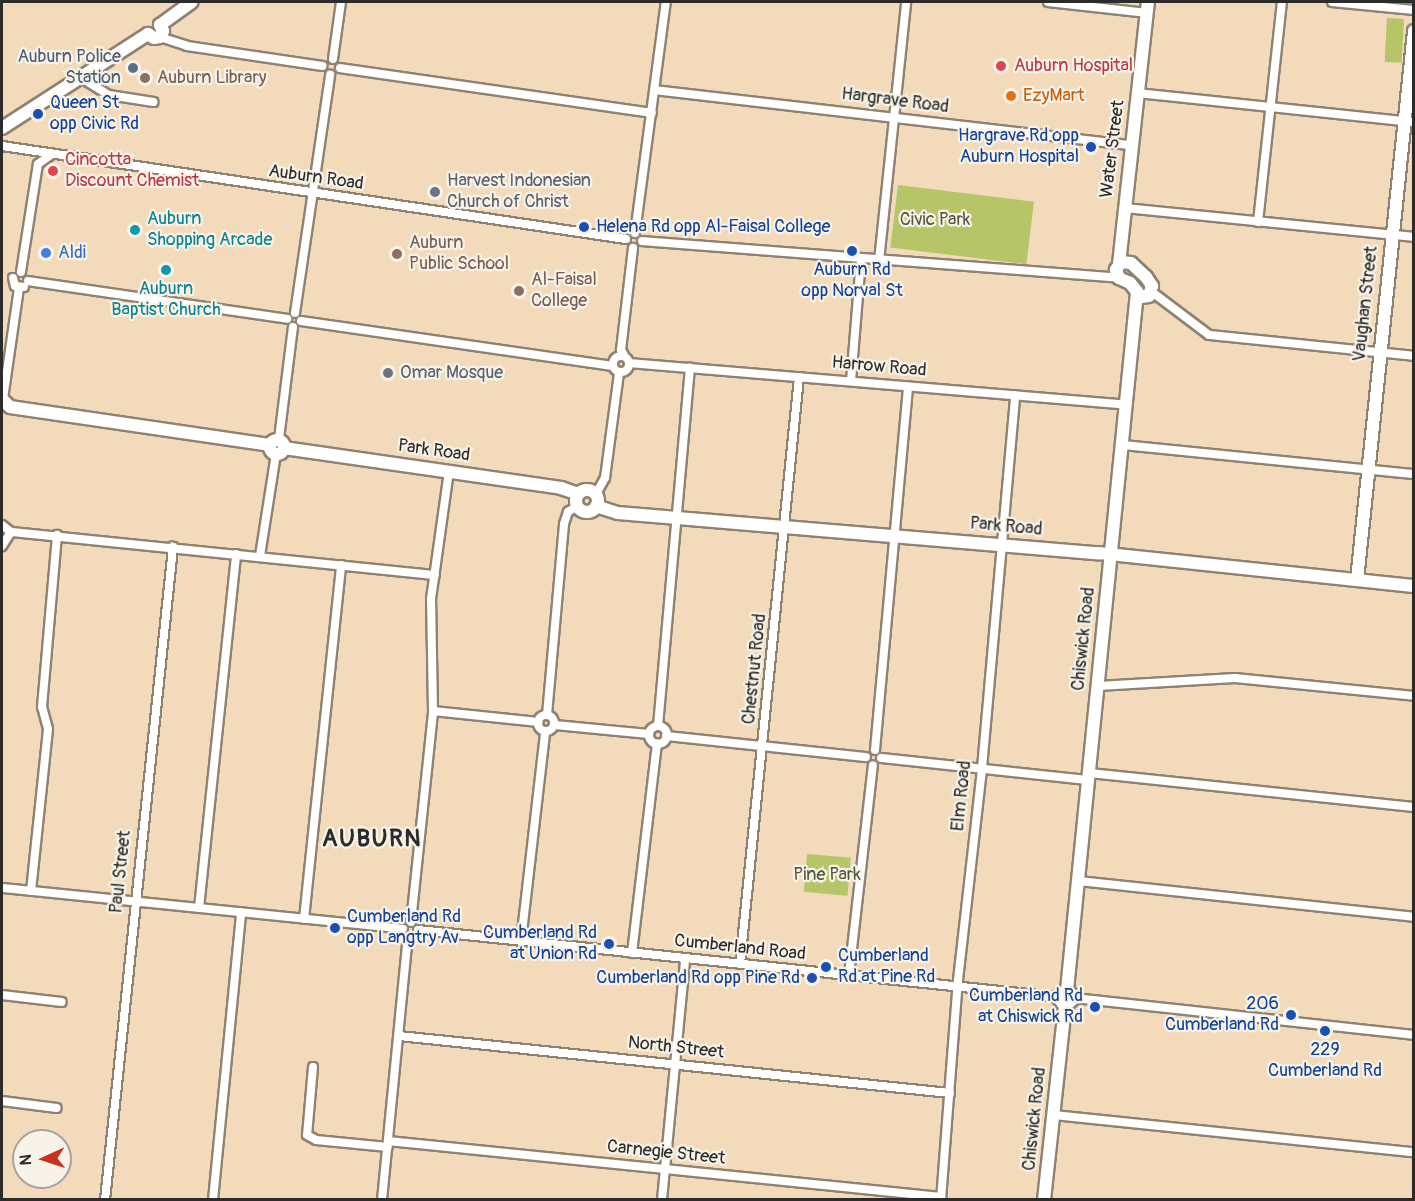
<!DOCTYPE html>
<style>
body{margin:0}
#map{position:relative;width:1415px;height:1201px;overflow:hidden;background:#f2daba;font-family:Pangolin,sans-serif}
div>[style]{position:absolute}
.green>*{inset:0;background:#b5c568;transform-origin:0 0}
.roads{filter:drop-shadow(2px 0 #8e8272) drop-shadow(-2px 0 #8e8272) drop-shadow(0 2px #8e8272) drop-shadow(0 -2px #8e8272)}
.street>*{height:8px;margin:-4px;padding:0 4px;transform-origin:4px;border-radius:4px;background:#fff}
.street>.ring{margin:-4px;padding:0;box-sizing:content-box;background:none;border:8px solid #fff;border-radius:50%}
.secondary>*{height:12px;margin:-6px;padding:0 6px;transform-origin:6px;border-radius:6px;background:#fff}
.secondary>.ring{margin:-6px;padding:0;box-sizing:content-box;background:none;border:12px solid #fff;border-radius:50%}
.dots>*{width:16px;height:16px;translate:-50% -50%;box-sizing:border-box;border:3px solid #f7f3e8;border-radius:50%}
span{translate:-50% -50%;white-space:nowrap;text-align:center;line-height:1.15;-webkit-text-stroke:4.5px #f7f3e8;paint-order:stroke}
.service-label{font-size:18px;color:#4e5e75}
.right{translate:-100% -50%;text-align:right}
.health-label{font-size:18px;color:#be3a42}
.left{translate:0 -50%;text-align:left}
.education-label{font-size:18px;color:#785e54}
.food-label{font-size:18px;color:#c56008}
.street-label{font-size:18px;color:#2b2b2b}
.transit-label{font-size:18px;color:#164399}
.worship-label{font-size:18px;color:#5b616d}
.culture-label{font-size:18px;color:#0d838f}
.park-label{font-size:18px;color:#54593d}
.shop-label{font-size:18px;color:#366cbe}
.district-label{font-size:24px;color:#2b2b2b;font-weight:700;letter-spacing:1.5px}
.frame{position:absolute;inset:0;border:3px solid #2b2b2b;pointer-events:none}
.north{position:absolute;left:12px;top:1129px;width:60px;height:60px;box-sizing:border-box;background:#f7f3e8;border:2px solid #a5a39c;border-radius:50%;rotate:267deg;font-size:16px;font-weight:700;line-height:24px;text-align:center;color:#2b2b2b}
.north::after{content:'';display:block;margin:auto;width:21px;height:27px;background:#c8321e;clip-path:polygon(50% 0,100% 100%,50% 72%,0 100%)}
</style>
<div id="map">
<div class="green">
<i style="left:1387px;top:18px;width:17px;height:44px;rotate:3deg"></i>
<i style="left:898px;top:185px;width:137px;height:63px;rotate:7deg"></i>
<i style="left:807px;top:854px;width:44px;height:38px;rotate:5deg"></i>
</div>
<div class="roads">
<div class="street">
<i style="left:1048px;top:2px;width:100px;rotate:6.3deg"></i>
<i style="left:1332px;top:2px;width:82px;rotate:5.6deg"></i>
<i style="left:160px;top:37px;width:28px;rotate:18deg"></i>
<i style="left:187px;top:46px;width:137px;rotate:8.4deg"></i>
<i style="left:333px;top:59px;width:58px;rotate:-82deg"></i>
<i style="left:340px;top:68px;width:315px;rotate:8.2deg"></i>
<i style="left:80px;top:77px;width:34px;rotate:32deg"></i>
<i style="left:109px;top:95px;width:45px;rotate:9deg"></i>
<i style="left:654px;top:90px;width:480px;rotate:6.6deg"></i>
<i style="left:1137px;top:93px;width:279px;rotate:6deg"></i>
<i style="left:2px;top:146px;width:631px;rotate:8.48deg"></i>
<i style="left:1124px;top:208px;width:291px;rotate:5.7deg"></i>
<i style="left:1258px;top:222px;width:221px;rotate:-83.8deg"></i>
<i style="left:635px;top:233px;width:233px;rotate:-82.4deg"></i>
<i style="left:642px;top:241px;width:478px;rotate:4.4deg"></i>
<i style="left:879px;top:261px;width:260px;rotate:-84deg"></i>
<i style="left:21px;top:272px;width:109px;rotate:-81.1deg"></i>
<i style="left:38px;top:164px;width:16px;rotate:-35deg"></i>
<i style="left:13px;top:278px;width:8px;rotate:76deg"></i>
<i style="left:15px;top:286px;width:9px;rotate:6deg"></i>
<i style="left:28px;top:281px;width:262px;rotate:8.3deg"></i>
<i style="left:1152px;top:292px;width:71px;rotate:37deg"></i>
<i style="left:1209px;top:335px;width:206px;rotate:5.8deg"></i>
<i style="left:295px;top:313px;width:241px;rotate:-81.6deg"></i>
<i style="left:301px;top:321px;width:315px;rotate:8.2deg"></i>
<i style="left:624px;top:355px;width:6px;rotate:-121deg"></i>
<i style="left:621px;top:350px;width:103px;rotate:-83.3deg"></i>
<i class="ring" style="left:613px;top:356px;width:8px;height:8px"></i>
<i style="left:630px;top:363px;width:498px;rotate:4.8deg"></i>
<i style="left:851px;top:381px;width:122px;rotate:-85.3deg"></i>
<i style="left:3px;top:399px;width:112px;rotate:-81.8deg"></i>
<i style="left:279px;top:439px;width:113px;rotate:-82.9deg"></i>
<i style="left:1122px;top:445px;width:293px;rotate:5.7deg"></i>
<i style="left:596px;top:494px;width:18px;rotate:-61deg"></i>
<i style="left:605px;top:478px;width:106px;rotate:-82.4deg"></i>
<i style="left:2px;top:525px;width:11px;rotate:38deg"></i>
<i style="left:11px;top:532px;width:17px;rotate:123deg"></i>
<i style="left:11px;top:532px;width:426px;rotate:5.8deg"></i>
<i style="left:260px;top:556px;width:103px;rotate:-81.1deg"></i>
<i style="left:1098px;top:686px;width:137px;rotate:-3.3deg"></i>
<i style="left:1235px;top:678px;width:180px;rotate:5.7deg"></i>
<i style="left:433px;top:711px;width:106px;rotate:6deg"></i>
<i class="ring" style="left:538px;top:715px;width:8px;height:8px"></i>
<i style="left:547px;top:715px;width:192px;rotate:-84.9deg"></i>
<i style="left:564px;top:524px;width:13px;rotate:-72deg"></i>
<i style="left:568px;top:512px;width:11px;rotate:-34deg"></i>
<i style="left:555px;top:725px;width:94px;rotate:5.5deg"></i>
<i style="left:658px;top:726px;width:360px;rotate:-84.9deg"></i>
<i class="ring" style="left:649px;top:726px;width:10px;height:10px"></i>
<i style="left:666px;top:736px;width:201px;rotate:6deg"></i>
<i style="left:875px;top:750px;width:365px;rotate:-84.8deg"></i>
<i style="left:881px;top:758px;width:208px;rotate:6.1deg"></i>
<i style="left:1089px;top:773px;width:327px;rotate:6deg"></i>
<i style="left:1078px;top:881px;width:338px;rotate:6.1deg"></i>
<i style="left:2px;top:888px;width:403px;rotate:5.8deg"></i>
<i style="left:31px;top:891px;width:163px;rotate:-84deg"></i>
<i style="left:48px;top:729px;width:23px;rotate:-105deg"></i>
<i style="left:42px;top:707px;width:173px;rotate:-85deg"></i>
<i style="left:199px;top:908px;width:356px;rotate:-84deg"></i>
<i style="left:304px;top:919px;width:356px;rotate:-84deg"></i>
<i style="left:411px;top:922px;width:212px;rotate:-84deg"></i>
<i style="left:433px;top:711px;width:112px;rotate:-91deg"></i>
<i style="left:431px;top:599px;width:129px;rotate:-82deg"></i>
<i style="left:418px;top:930px;width:643px;rotate:5.98deg"></i>
<i style="left:521px;top:941px;width:210px;rotate:-83.4deg"></i>
<i style="left:632px;top:953px;width:211px;rotate:-83.2deg"></i>
<i style="left:740px;top:964px;width:590px;rotate:-84.26deg"></i>
<i style="left:849px;top:975px;width:211px;rotate:-83.5deg"></i>
<i style="left:2px;top:995px;width:60px;rotate:6.7deg"></i>
<i style="left:1074px;top:998px;width:342px;rotate:6.2deg"></i>
<i style="left:399px;top:1036px;width:554px;rotate:5.91deg"></i>
<i style="left:313px;top:1067px;width:68px;rotate:95deg"></i>
<i style="left:307px;top:1135px;width:10px;rotate:29deg"></i>
<i style="left:316px;top:1140px;width:72px;rotate:5.6deg"></i>
<i style="left:2px;top:1101px;width:55px;rotate:7.3deg"></i>
<i style="left:1053px;top:1115px;width:363px;rotate:5.9deg"></i>
<i style="left:388px;top:1141px;width:556px;rotate:5.78deg"></i>
<i style="left:105px;top:1200px;width:657px;rotate:-84.05deg"></i>
<i style="left:213px;top:1200px;width:289px;rotate:-84.4deg"></i>
<i style="left:382px;top:1200px;width:264px;rotate:-84.4deg"></i>
<i style="left:662px;top:1200px;width:242px;rotate:-84.5deg"></i>
<i style="left:941px;top:1200px;width:221px;rotate:-85.6deg"></i>
<i style="left:958px;top:980px;width:213px;rotate:-83.5deg"></i>
<i style="left:982px;top:768px;width:374px;rotate:-84.9deg"></i>
</div>
<div class="secondary">
<i style="left:160px;top:25px;width:39px;rotate:-36deg"></i>
<i style="left:148px;top:34px;width:7px;rotate:34deg"></i>
<i style="left:154px;top:38px;width:6px;rotate:-9deg"></i>
<i style="left:160px;top:37px;width:7px;rotate:-63deg"></i>
<i style="left:163px;top:31px;width:7px;rotate:-117deg"></i>
<i style="left:2px;top:128px;width:174px;rotate:-32.8deg"></i>
<i style="left:1121px;top:262px;width:10px;rotate:6deg"></i>
<i style="left:1131px;top:263px;width:21px;rotate:43deg"></i>
<i style="left:1146px;top:277px;width:11px;rotate:56deg"></i>
<i style="left:1152px;top:286px;width:10px;rotate:107deg"></i>
<i style="left:1149px;top:296px;width:8px;rotate:173deg"></i>
<i style="left:1141px;top:297px;width:18px;rotate:-128deg"></i>
<i style="left:1130px;top:283px;width:12px;rotate:-156deg"></i>
<i style="left:1119px;top:278px;width:9px;rotate:-111deg"></i>
<i style="left:1116px;top:270px;width:9px;rotate:-58deg"></i>
<i style="left:1119px;top:264px;width:264px;rotate:-83.7deg"></i>
<i style="left:2px;top:399px;width:11px;rotate:45deg"></i>
<i style="left:10px;top:407px;width:262px;rotate:8.3deg"></i>
<i class="ring" style="left:270px;top:440px;width:2px;height:2px"></i>
<i style="left:284px;top:448px;width:280px;rotate:8.2deg"></i>
<i style="left:561px;top:488px;width:18px;rotate:19deg"></i>
<i class="ring" style="left:576px;top:490px;width:10px;height:10px"></i>
<i style="left:596px;top:506px;width:23px;rotate:18deg"></i>
<i style="left:618px;top:513px;width:483px;rotate:4.8deg"></i>
<i style="left:1099px;top:553px;width:317px;rotate:6deg"></i>
<i style="left:1357px;top:580px;width:552px;rotate:-84.07deg"></i>
<i style="left:1067px;top:990px;width:702px;rotate:-84.27deg"></i>
<i style="left:1065px;top:1006px;width:12px;rotate:-42deg"></i>
<i style="left:1074px;top:998px;width:11px;rotate:-131deg"></i>
<i style="left:1065px;top:1006px;width:11px;rotate:-128deg"></i>
<i style="left:1058px;top:997px;width:11px;rotate:-38deg"></i>
<i style="left:1044px;top:1200px;width:195px;rotate:-83.8deg"></i>
</div>
</div>
<div class="dots">
<i style="left:1001px;top:66px;background:#e0444e"></i>
<i style="left:133px;top:68px;background:#5c6f8a"></i>
<i style="left:145px;top:78px;background:#8d6e63"></i>
<i style="left:1011px;top:96px;background:#e8710a"></i>
<i style="left:38px;top:114px;background:#1a4fb4"></i>
<i style="left:1091px;top:147px;background:#1a4fb4"></i>
<i style="left:53px;top:171px;background:#e0444e"></i>
<i style="left:435px;top:192px;background:#6b7280"></i>
<i style="left:584px;top:227px;background:#1a4fb4"></i>
<i style="left:135px;top:230px;background:#0f9aa8"></i>
<i style="left:852px;top:251px;background:#1a4fb4"></i>
<i style="left:46px;top:253px;background:#3f7fe0"></i>
<i style="left:397px;top:254px;background:#8d6e63"></i>
<i style="left:166px;top:270px;background:#0f9aa8"></i>
<i style="left:519px;top:291px;background:#8d6e63"></i>
<i style="left:388px;top:373px;background:#6b7280"></i>
<i style="left:335px;top:928px;background:#1a4fb4"></i>
<i style="left:609px;top:944px;background:#1a4fb4"></i>
<i style="left:826px;top:967px;background:#1a4fb4"></i>
<i style="left:812px;top:978px;background:#1a4fb4"></i>
<i style="left:1095px;top:1007px;background:#1a4fb4"></i>
<i style="left:1291px;top:1015px;background:#1a4fb4"></i>
<i style="left:1325px;top:1031px;background:#1a4fb4"></i>
</div>
<div class="service-label">
<span class="right" style="left:121px;top:68px">Auburn Police<br>Station</span>
</div>
<div class="health-label">
<span class="left" style="left:1014px;top:66px">Auburn Hospital</span>
<span class="left" style="left:65px;top:171px">Cincotta<br>Discount Chemist</span>
</div>
<div class="education-label">
<span class="left" style="left:157px;top:78px">Auburn Library</span>
<span class="left" style="left:409px;top:254px">Auburn<br>Public School</span>
<span class="left" style="left:531px;top:291px">Al-Faisal<br>College</span>
</div>
<div class="food-label">
<span class="left" style="left:1023px;top:96px">EzyMart</span>
</div>
<div class="street-label">
<span style="left:895px;top:101px;rotate:7deg">Hargrave Road</span>
<span style="left:1113px;top:149px;rotate:-83deg">Water Street</span>
<span style="left:316px;top:178px;rotate:8deg">Auburn Road</span>
<span style="left:1366px;top:304px;rotate:-84deg">Vaughan Street</span>
<span style="left:879px;top:367px;rotate:5deg">Harrow Road</span>
<span style="left:434px;top:451px;rotate:8deg">Park Road</span>
<span style="left:1006px;top:527px;rotate:5deg">Park Road</span>
<span style="left:1084px;top:639px;rotate:-84deg">Chiswick Road</span>
<span style="left:755px;top:669px;rotate:-84deg">Chestnut Road</span>
<span style="left:962px;top:796px;rotate:-84deg">Elm Road</span>
<span style="left:121px;top:872px;rotate:-84deg">Paul Street</span>
<span style="left:740px;top:948px;rotate:6deg">Cumberland Road</span>
<span style="left:676px;top:1048px;rotate:6deg">North Street</span>
<span style="left:1035px;top:1119px;rotate:-84deg">Chiswick Road</span>
<span style="left:666px;top:1153px;rotate:6deg">Carnegie Street</span>
</div>
<div class="transit-label">
<span class="left" style="left:50px;top:114px">Queen St<br>opp Civic Rd</span>
<span class="right" style="left:1079px;top:147px">Hargrave Rd opp<br>Auburn Hospital</span>
<span class="left" style="left:596px;top:227px">Helena Rd opp Al-Faisal College</span>
<span style="left:852px;top:281px">Auburn Rd<br>opp Norval St</span>
<span class="left" style="left:347px;top:928px">Cumberland Rd<br>opp Langtry Av</span>
<span class="right" style="left:597px;top:944px">Cumberland Rd<br>at Union Rd</span>
<span class="left" style="left:838px;top:967px">Cumberland<br>Rd at Pine Rd</span>
<span class="right" style="left:800px;top:978px">Cumberland Rd opp Pine Rd</span>
<span class="right" style="left:1083px;top:1007px">Cumberland Rd<br>at Chiswick Rd</span>
<span class="right" style="left:1279px;top:1015px">206<br>Cumberland Rd</span>
<span style="left:1325px;top:1061px">229<br>Cumberland Rd</span>
</div>
<div class="worship-label">
<span class="left" style="left:447px;top:192px">Harvest Indonesian<br>Church of Christ</span>
<span class="left" style="left:400px;top:373px">Omar Mosque</span>
</div>
<div class="culture-label">
<span class="left" style="left:147px;top:230px">Auburn<br>Shopping Arcade</span>
<span style="left:166px;top:300px">Auburn<br>Baptist Church</span>
</div>
<div class="park-label">
<span style="left:935px;top:220px">Civic Park</span>
<span style="left:827px;top:875px">Pine Park</span>
</div>
<div class="shop-label">
<span class="left" style="left:58px;top:253px">Aldi</span>
</div>
<div class="district-label">
<span style="left:372px;top:839px">AUBURN</span>
</div>
<div class="frame"></div>
<div class="north">N</div>
</div>
